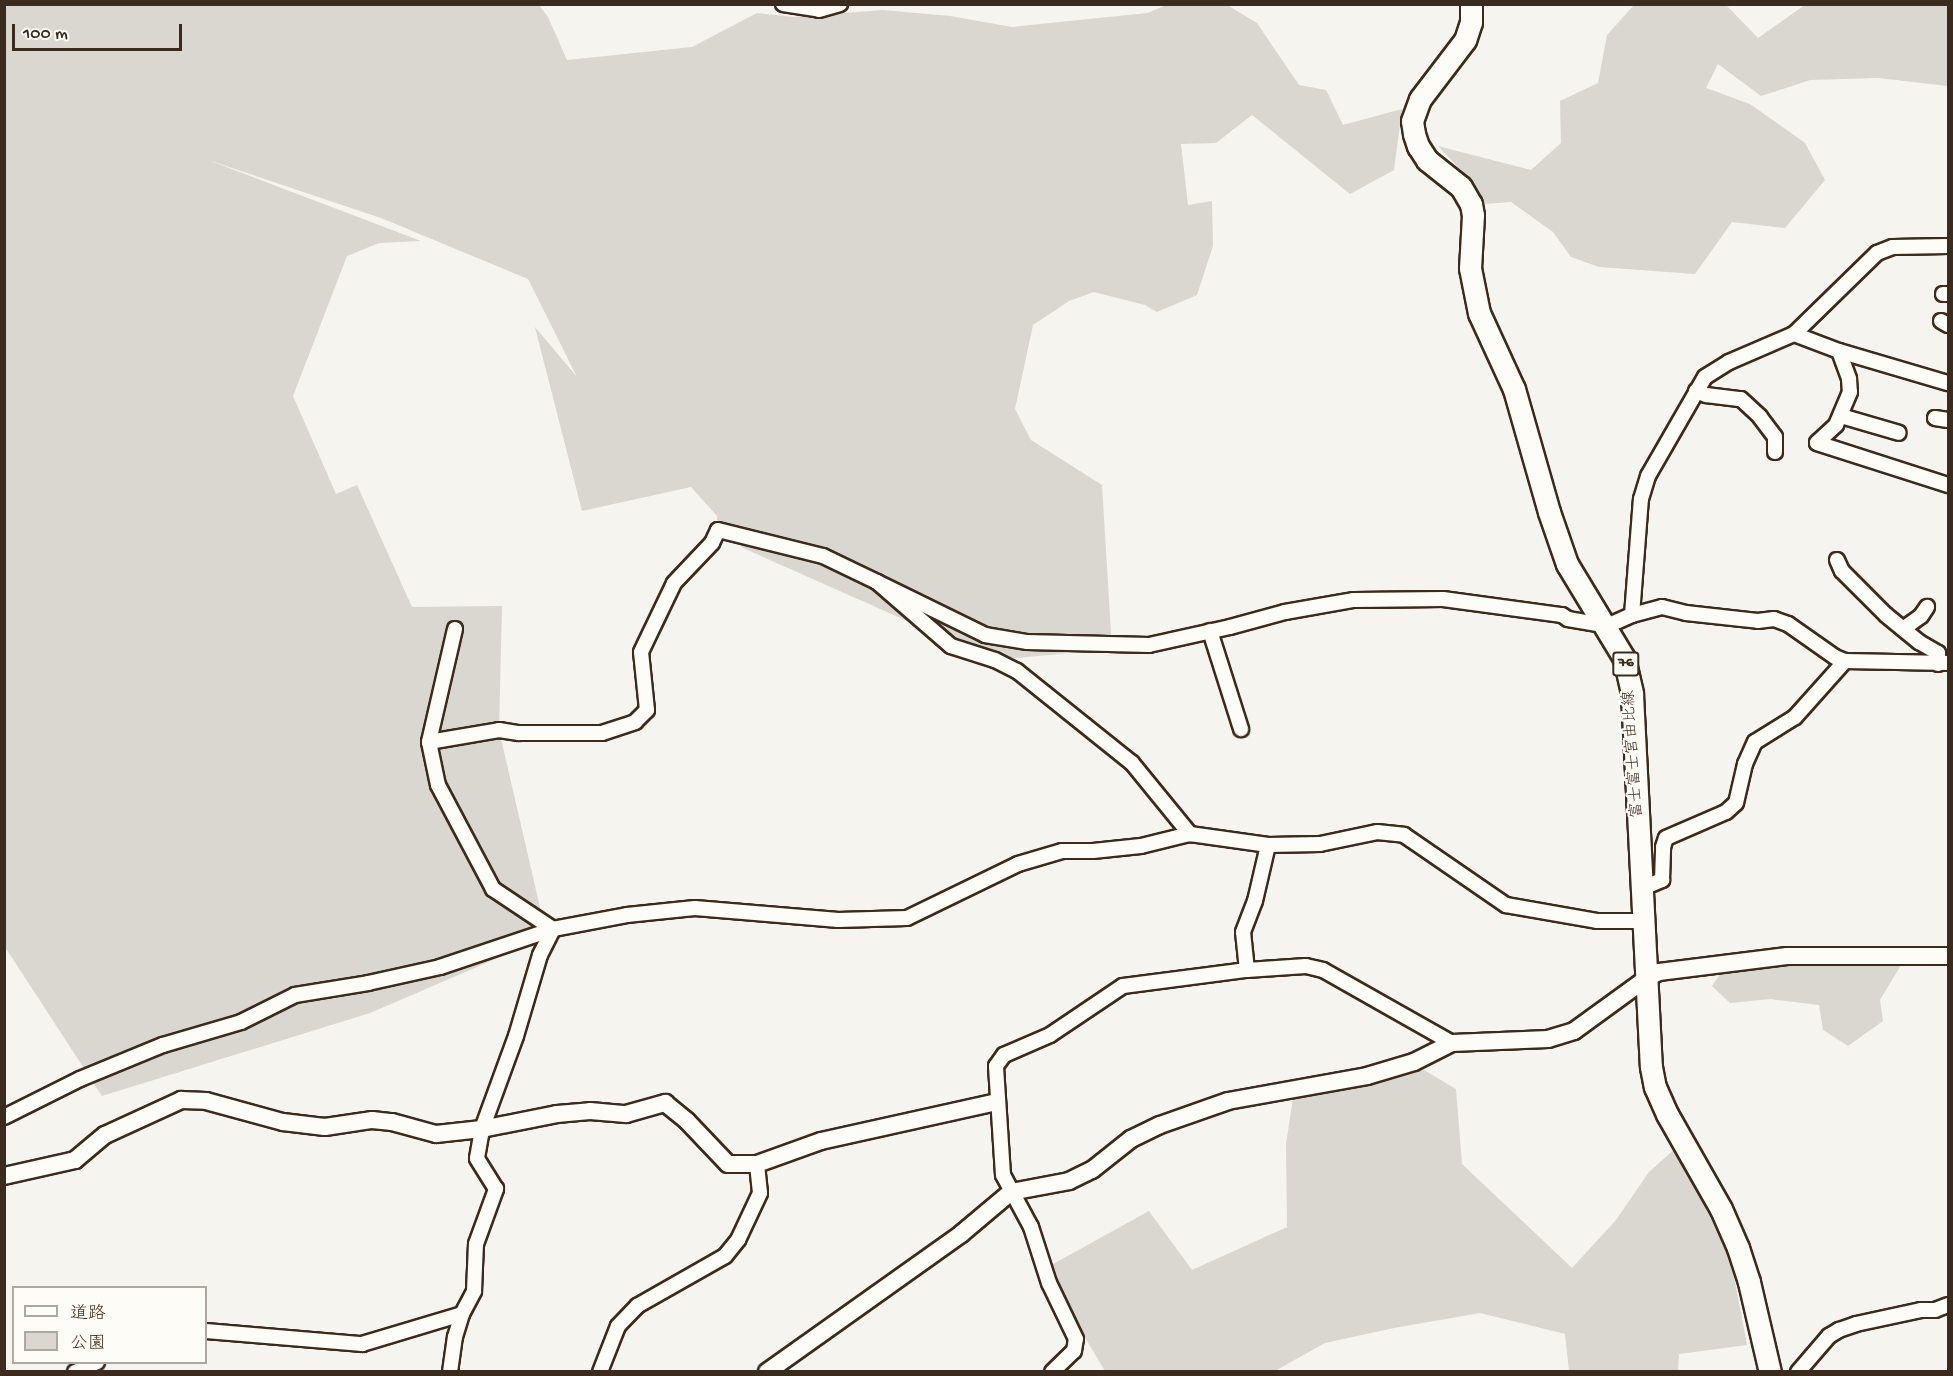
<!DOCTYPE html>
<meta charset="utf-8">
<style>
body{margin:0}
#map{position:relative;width:1953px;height:1376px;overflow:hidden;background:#f5f4ee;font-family:"Gochi Hand","Klee One",sans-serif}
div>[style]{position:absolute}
.green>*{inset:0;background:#dad6d0}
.roads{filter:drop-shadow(2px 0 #3b2a1e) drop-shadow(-2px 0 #3b2a1e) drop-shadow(0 2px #3b2a1e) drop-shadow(0 -2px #3b2a1e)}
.minor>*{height:14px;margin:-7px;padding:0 7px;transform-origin:7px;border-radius:7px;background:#fdfcf7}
.tertiary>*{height:16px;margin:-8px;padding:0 8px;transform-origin:8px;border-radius:8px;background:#fdfcf7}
.primary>*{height:21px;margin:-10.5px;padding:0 10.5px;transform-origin:10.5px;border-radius:10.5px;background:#fdfcf7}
span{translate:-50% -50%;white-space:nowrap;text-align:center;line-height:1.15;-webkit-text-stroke:4.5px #fdfcf7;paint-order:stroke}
.shield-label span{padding:2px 4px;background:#fdfcf7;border:2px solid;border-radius:4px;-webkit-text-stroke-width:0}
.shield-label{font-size:15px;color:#3b2a1e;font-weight:700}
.street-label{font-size:16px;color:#3b2a1e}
.frame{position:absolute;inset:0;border:6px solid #3b2a1e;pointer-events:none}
.legend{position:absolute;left:12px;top:1286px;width:195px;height:78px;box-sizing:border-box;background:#fdfcf7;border:2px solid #afa8a0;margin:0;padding:8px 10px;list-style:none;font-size:18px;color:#3b2a1e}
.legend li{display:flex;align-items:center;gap:12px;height:30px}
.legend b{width:30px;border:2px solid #afa8a0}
.scale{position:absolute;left:12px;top:24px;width:170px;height:27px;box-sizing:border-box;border:3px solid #3b2a1e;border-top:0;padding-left:8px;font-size:18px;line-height:21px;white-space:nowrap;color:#3b2a1e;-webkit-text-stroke:4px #fdfcf7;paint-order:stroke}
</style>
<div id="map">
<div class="green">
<i style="clip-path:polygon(5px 5px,539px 5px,548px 17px,567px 60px,692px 47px,757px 13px,794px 17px,883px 10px,950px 16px,1012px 27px,1147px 13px,1167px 5px,1227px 5px,1257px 23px,1299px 85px,1326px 90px,1343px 125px,1402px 109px,1394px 170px,1350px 194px,1252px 115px,1216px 143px,1181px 144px,1188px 205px,1212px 201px,1213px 246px,1197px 295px,1157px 312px,1145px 305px,1094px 292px,1069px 301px,1033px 325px,1015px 409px,1031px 440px,1102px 485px,1112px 649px,995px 660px,743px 548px,732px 535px,718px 530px,717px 516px,691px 487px,582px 511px,535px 327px,577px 377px,528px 279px,381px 218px,208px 160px,421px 241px,379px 243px,347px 256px,293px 396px,336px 494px,357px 485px,412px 607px,502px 606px,499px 730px,542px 916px,537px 941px,370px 1013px,102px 1096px,5px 947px)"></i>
<i style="clip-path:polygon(1634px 5px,1726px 5px,1758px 38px,1805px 5px,1948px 5px,1948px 86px,1878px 78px,1810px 80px,1761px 96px,1718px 64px,1706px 88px,1750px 104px,1805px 143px,1825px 180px,1785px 228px,1732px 222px,1695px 274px,1599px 267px,1571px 257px,1553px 232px,1511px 202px,1484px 204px,1468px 178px,1438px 146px,1531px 170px,1561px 143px,1560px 101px,1598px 83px,1607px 35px)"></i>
<i style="clip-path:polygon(1800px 962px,1901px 965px,1880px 1000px,1883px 1021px,1848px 1046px,1823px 1030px,1819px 1005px,1771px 999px,1730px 1003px,1712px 986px,1723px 970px)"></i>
<i style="clip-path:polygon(1424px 1070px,1456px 1089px,1462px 1164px,1572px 1268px,1616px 1220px,1649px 1172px,1677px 1147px,1731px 1261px,1747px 1345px,1679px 1354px,1678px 1371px,1569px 1371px,1565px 1334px,1480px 1313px,1394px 1328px,1325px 1343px,1275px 1371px,1105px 1371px,1044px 1269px,1149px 1211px,1192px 1270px,1287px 1227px,1286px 1144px,1293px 1098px)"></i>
</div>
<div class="roads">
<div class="minor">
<i style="left:783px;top:4px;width:36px;rotate:9deg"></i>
<i style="left:819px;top:10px;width:22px;rotate:-16deg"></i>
<i style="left:1943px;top:294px;width:5px"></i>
<i style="left:1941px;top:321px;width:8px;rotate:30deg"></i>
<i style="left:1794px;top:334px;width:48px;rotate:20.7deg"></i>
<i style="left:1839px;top:351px;width:114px;rotate:16.4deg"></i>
<i style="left:1839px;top:351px;width:30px;rotate:70deg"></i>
<i style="left:1849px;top:379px;width:13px;rotate:86deg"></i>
<i style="left:1850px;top:392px;width:36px;rotate:113deg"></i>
<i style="left:1836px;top:425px;width:26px;rotate:137deg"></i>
<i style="left:1817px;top:443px;width:138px;rotate:17.8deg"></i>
<i style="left:1696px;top:391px;width:11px;rotate:22deg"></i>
<i style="left:1706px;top:395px;width:35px;rotate:7deg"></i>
<i style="left:1741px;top:399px;width:26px;rotate:43deg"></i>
<i style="left:1760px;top:417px;width:25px;rotate:53deg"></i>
<i style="left:1775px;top:437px;width:15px;rotate:90deg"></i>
<i style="left:1841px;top:416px;width:60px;rotate:16.3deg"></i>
<i style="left:1935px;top:418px;width:13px;rotate:9deg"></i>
<i style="left:1837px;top:560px;width:12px;rotate:66deg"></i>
<i style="left:1842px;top:571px;width:62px;rotate:45deg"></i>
<i style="left:1886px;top:615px;width:43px;rotate:39.3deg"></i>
<i style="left:1919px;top:642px;width:22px;rotate:30deg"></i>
<i style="left:1938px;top:653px;width:11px;rotate:90deg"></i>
<i style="left:877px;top:582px;width:120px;rotate:26.1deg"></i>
<i style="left:985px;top:635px;width:43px;rotate:9.5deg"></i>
<i style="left:1027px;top:642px;width:122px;rotate:1.4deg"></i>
<i style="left:1149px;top:645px;width:83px;rotate:-12.5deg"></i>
<i style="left:1230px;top:627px;width:57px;rotate:-15.3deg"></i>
<i style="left:1285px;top:612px;width:70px;rotate:-9.9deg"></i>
<i style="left:1354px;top:600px;width:89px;rotate:-0.6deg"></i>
<i style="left:1443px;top:599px;width:120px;rotate:7.7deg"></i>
<i style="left:1562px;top:615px;width:7px;rotate:34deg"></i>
<i style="left:1568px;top:619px;width:40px;rotate:10deg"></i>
<i style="left:1607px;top:626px;width:27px;rotate:-24deg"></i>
<i style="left:1632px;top:615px;width:31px;rotate:-15deg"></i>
<i style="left:1662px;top:607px;width:25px;rotate:14deg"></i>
<i style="left:1686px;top:613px;width:72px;rotate:6.3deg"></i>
<i style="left:1758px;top:621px;width:16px;rotate:-7deg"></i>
<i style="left:1774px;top:619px;width:15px;rotate:20deg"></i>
<i style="left:1788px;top:624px;width:57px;rotate:35.1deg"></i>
<i style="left:1835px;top:657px;width:11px;rotate:22deg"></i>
<i style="left:1845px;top:661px;width:103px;rotate:1.1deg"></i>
<i style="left:1632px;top:615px;width:116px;rotate:-85.6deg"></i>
<i style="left:1641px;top:499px;width:24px;rotate:-73deg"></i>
<i style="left:1648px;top:476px;width:114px;rotate:-60.1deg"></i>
<i style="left:1705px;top:377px;width:28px;rotate:-32deg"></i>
<i style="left:1729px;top:362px;width:71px;rotate:-23.3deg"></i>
<i style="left:1794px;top:334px;width:116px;rotate:-44.3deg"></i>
<i style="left:1877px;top:253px;width:17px;rotate:-21deg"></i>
<i style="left:1893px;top:247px;width:55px;rotate:-1deg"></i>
<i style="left:455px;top:629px;width:116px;rotate:103deg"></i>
<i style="left:429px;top:742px;width:44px;rotate:78.2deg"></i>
<i style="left:438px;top:785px;width:118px;rotate:62.1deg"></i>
<i style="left:493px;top:889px;width:72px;rotate:33.7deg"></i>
<i style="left:1903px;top:629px;width:22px;rotate:-36deg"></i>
<i style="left:1921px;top:616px;width:11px;rotate:-56deg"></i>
<i style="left:1210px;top:631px;width:103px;rotate:72.4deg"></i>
<i style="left:429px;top:742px;width:71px;rotate:-9.7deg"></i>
<i style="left:499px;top:730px;width:20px;rotate:9deg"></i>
<i style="left:519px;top:733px;width:83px"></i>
<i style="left:602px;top:733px;width:35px;rotate:-18deg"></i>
<i style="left:635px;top:722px;width:17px;rotate:-45deg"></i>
<i style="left:647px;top:710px;width:58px;rotate:-95.9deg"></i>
<i style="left:641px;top:652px;width:76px;rotate:-64.4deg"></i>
<i style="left:674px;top:583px;width:55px;rotate:-46.5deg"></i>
<i style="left:712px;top:543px;width:14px;rotate:-65deg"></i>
<i style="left:718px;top:530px;width:108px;rotate:13.9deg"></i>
<i style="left:823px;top:556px;width:60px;rotate:25.7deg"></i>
<i style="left:877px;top:582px;width:98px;rotate:40.9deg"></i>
<i style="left:951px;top:646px;width:46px;rotate:17.7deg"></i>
<i style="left:995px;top:660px;width:25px;rotate:27deg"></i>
<i style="left:1017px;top:671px;width:147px;rotate:38.7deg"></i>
<i style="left:1132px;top:763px;width:92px;rotate:50.8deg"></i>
<i style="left:1643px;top:888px;width:21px;rotate:-23deg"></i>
<i style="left:1662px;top:880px;width:33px;rotate:-88deg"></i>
<i style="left:1663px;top:847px;width:9px;rotate:-72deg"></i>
<i style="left:1666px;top:838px;width:65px;rotate:-23.4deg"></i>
<i style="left:1726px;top:812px;width:13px;rotate:-42deg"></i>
<i style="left:1736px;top:803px;width:40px;rotate:-77deg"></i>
<i style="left:1745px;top:764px;width:24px;rotate:-66deg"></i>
<i style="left:1755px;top:742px;width:47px;rotate:-32deg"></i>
<i style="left:1795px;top:717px;width:75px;rotate:-48.2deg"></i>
<i style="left:1247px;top:970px;width:38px;rotate:-96deg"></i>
<i style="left:1243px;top:932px;width:33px;rotate:-69deg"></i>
<i style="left:1255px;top:901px;width:57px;rotate:-76.9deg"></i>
<i style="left:4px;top:1117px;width:85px;rotate:-26.6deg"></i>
<i style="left:80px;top:1079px;width:90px;rotate:-22.3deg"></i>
<i style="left:163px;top:1045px;width:81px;rotate:-16.4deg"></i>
<i style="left:241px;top:1022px;width:60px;rotate:-26.6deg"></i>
<i style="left:295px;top:995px;width:74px;rotate:-9.3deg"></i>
<i style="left:368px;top:983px;width:74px;rotate:-12.5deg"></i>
<i style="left:440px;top:967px;width:119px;rotate:-18.6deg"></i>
<i style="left:553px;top:929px;width:75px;rotate:-10.7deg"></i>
<i style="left:627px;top:915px;width:68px;rotate:-5.9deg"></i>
<i style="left:695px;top:908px;width:144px;rotate:4.8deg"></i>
<i style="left:838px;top:920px;width:69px;rotate:-1.7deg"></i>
<i style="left:907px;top:918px;width:123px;rotate:-25.9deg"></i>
<i style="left:1018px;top:864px;width:46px;rotate:-16.5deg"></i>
<i style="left:1062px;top:851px;width:31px"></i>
<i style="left:1093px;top:851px;width:48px;rotate:-5.9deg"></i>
<i style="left:1141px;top:846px;width:50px;rotate:-13.8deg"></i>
<i style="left:1190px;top:834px;width:79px;rotate:8deg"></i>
<i style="left:1268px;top:845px;width:52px;rotate:-1.1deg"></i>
<i style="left:1320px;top:844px;width:58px;rotate:-11.9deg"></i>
<i style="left:1377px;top:832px;width:27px;rotate:6deg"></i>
<i style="left:1404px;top:835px;width:124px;rotate:34.5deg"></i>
<i style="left:1506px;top:905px;width:92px;rotate:10deg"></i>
<i style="left:1597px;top:921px;width:46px"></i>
<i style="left:206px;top:1331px;width:157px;rotate:4.8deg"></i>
<i style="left:362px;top:1344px;width:104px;rotate:-16.7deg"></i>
<i style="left:75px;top:1372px;width:24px;rotate:-24deg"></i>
<i style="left:450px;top:1372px;width:35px;rotate:-82deg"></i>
<i style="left:455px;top:1337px;width:24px;rotate:-73deg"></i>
<i style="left:462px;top:1314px;width:26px;rotate:-62deg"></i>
<i style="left:474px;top:1291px;width:47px;rotate:-87.6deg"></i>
<i style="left:476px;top:1244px;width:59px;rotate:-70deg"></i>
<i style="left:496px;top:1189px;width:36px;rotate:-122deg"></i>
<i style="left:477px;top:1158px;width:29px;rotate:-80deg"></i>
<i style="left:482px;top:1129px;width:99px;rotate:-69.9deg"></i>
<i style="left:516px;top:1036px;width:84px;rotate:-73.5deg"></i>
<i style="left:540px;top:955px;width:29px;rotate:-63deg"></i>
<i style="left:600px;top:1372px;width:49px;rotate:-68.6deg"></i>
<i style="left:618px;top:1326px;width:28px;rotate:-46deg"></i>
<i style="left:637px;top:1306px;width:101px;rotate:-29.6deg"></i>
<i style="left:725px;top:1256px;width:21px;rotate:-51deg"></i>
<i style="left:738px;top:1240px;width:52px;rotate:-64.9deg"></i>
<i style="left:760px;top:1193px;width:29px;rotate:-96deg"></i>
<i style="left:1052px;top:1372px;width:30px;rotate:-44deg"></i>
<i style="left:1074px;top:1351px;width:12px;rotate:-81deg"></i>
<i style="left:1076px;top:1339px;width:62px;rotate:-115.7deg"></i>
<i style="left:1049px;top:1283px;width:59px;rotate:-107.8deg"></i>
<i style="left:1031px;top:1227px;width:59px;rotate:-118.3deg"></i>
<i style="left:1003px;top:1175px;width:109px;rotate:-93.7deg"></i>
<i style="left:996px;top:1066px;width:14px;rotate:-54deg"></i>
<i style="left:1004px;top:1055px;width:50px;rotate:-23.5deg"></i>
<i style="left:1050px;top:1035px;width:88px;rotate:-33.9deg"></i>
<i style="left:1123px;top:986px;width:125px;rotate:-7.4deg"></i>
<i style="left:1247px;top:970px;width:59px;rotate:-3.9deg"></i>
<i style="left:1306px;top:966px;width:17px;rotate:13deg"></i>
<i style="left:1323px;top:970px;width:148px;rotate:29.5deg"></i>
<i style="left:1798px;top:1372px;width:48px;rotate:-49.3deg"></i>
<i style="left:1829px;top:1336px;width:12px;rotate:-31deg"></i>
<i style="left:1839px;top:1330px;width:18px;rotate:-19deg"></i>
<i style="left:1856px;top:1324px;width:66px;rotate:-12.2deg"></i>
<i style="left:1921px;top:1310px;width:14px"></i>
<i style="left:1935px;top:1310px;width:14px;rotate:-21deg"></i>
</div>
<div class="tertiary">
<i style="left:4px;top:1176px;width:73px;rotate:-12.7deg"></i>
<i style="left:75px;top:1160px;width:39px;rotate:-40deg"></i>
<i style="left:105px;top:1135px;width:84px;rotate:-24.7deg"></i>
<i style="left:181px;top:1100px;width:25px;rotate:2deg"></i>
<i style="left:206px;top:1101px;width:80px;rotate:15.3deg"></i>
<i style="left:283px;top:1122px;width:42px;rotate:6.8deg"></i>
<i style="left:325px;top:1127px;width:48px;rotate:-8.5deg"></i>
<i style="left:372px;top:1120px;width:20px;rotate:6deg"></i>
<i style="left:392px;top:1122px;width:46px;rotate:15.3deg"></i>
<i style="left:436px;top:1134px;width:46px;rotate:-6.2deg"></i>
<i style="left:482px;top:1129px;width:76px;rotate:-11.3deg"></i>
<i style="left:557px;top:1114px;width:33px;rotate:-5deg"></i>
<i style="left:590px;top:1111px;width:36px;rotate:5deg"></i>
<i style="left:626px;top:1114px;width:41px;rotate:-15.8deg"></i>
<i style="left:665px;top:1103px;width:28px;rotate:39deg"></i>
<i style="left:687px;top:1121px;width:59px;rotate:46.4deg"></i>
<i style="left:728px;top:1164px;width:29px"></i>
<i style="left:757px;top:1164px;width:68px;rotate:-19.8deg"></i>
<i style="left:821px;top:1141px;width:180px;rotate:-12.5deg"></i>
<i style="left:767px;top:1372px;width:238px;rotate:-35.4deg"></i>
<i style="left:961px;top:1234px;width:65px;rotate:-40deg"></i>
<i style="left:1011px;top:1192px;width:59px;rotate:-10.7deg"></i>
<i style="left:1069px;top:1181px;width:25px;rotate:-26deg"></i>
<i style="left:1092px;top:1170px;width:50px;rotate:-38.5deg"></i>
<i style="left:1131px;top:1139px;width:32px;rotate:-26deg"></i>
<i style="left:1160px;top:1125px;width:72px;rotate:-19.4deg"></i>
<i style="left:1228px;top:1101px;width:141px;rotate:-10.2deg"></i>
<i style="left:1367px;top:1076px;width:49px;rotate:-16.6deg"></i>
<i style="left:1414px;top:1062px;width:42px;rotate:-26.6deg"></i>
<i style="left:1452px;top:1043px;width:96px;rotate:-2.4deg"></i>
<i style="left:1548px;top:1039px;width:27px;rotate:-17deg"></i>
<i style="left:1574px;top:1031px;width:90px;rotate:-36deg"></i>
<i style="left:1647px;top:978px;width:13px;rotate:-27deg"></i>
<i style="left:1659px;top:972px;width:129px;rotate:-7.1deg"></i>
<i style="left:1787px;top:956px;width:161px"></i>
</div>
<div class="primary">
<i style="left:1471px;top:4px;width:18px;rotate:90deg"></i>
<i style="left:1471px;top:22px;width:19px;rotate:108deg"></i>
<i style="left:1465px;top:40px;width:74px;rotate:127.3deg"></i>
<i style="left:1420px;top:99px;width:23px;rotate:110deg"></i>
<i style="left:1412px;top:121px;width:13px;rotate:81deg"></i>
<i style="left:1414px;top:134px;width:13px;rotate:72deg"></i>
<i style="left:1418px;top:146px;width:17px;rotate:57deg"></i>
<i style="left:1427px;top:160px;width:43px;rotate:38.5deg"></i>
<i style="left:1461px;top:187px;width:20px;rotate:60deg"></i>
<i style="left:1471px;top:204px;width:11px;rotate:80deg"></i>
<i style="left:1473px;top:215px;width:53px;rotate:93.2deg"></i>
<i style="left:1470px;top:268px;width:46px;rotate:78.7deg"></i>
<i style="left:1479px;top:313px;width:84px;rotate:65.3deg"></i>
<i style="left:1514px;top:389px;width:128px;rotate:74.1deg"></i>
<i style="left:1549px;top:512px;width:55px;rotate:70.9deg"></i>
<i style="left:1567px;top:564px;width:110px;rotate:58.8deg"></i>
<i style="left:1624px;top:658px;width:37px;rotate:77deg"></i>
<i style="left:1632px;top:694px;width:373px;rotate:87.1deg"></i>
<i style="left:1651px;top:1067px;width:20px;rotate:79deg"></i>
<i style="left:1655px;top:1087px;width:30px;rotate:66deg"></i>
<i style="left:1667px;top:1114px;width:109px;rotate:60.4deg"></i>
<i style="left:1721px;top:1209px;width:43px;rotate:66.4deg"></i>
<i style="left:1738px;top:1248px;width:36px;rotate:72deg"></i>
<i style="left:1749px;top:1282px;width:92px;rotate:76.9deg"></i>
</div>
</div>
<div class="shield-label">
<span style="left:1626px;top:664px">76</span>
</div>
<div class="street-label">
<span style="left:1635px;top:754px;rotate:-94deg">富士富士宮由比線</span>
</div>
<div class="frame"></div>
<ul class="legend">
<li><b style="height:8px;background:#fdfcf7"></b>道路</li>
<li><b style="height:16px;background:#dad6d0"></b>公園</li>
</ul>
<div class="scale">100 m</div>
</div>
